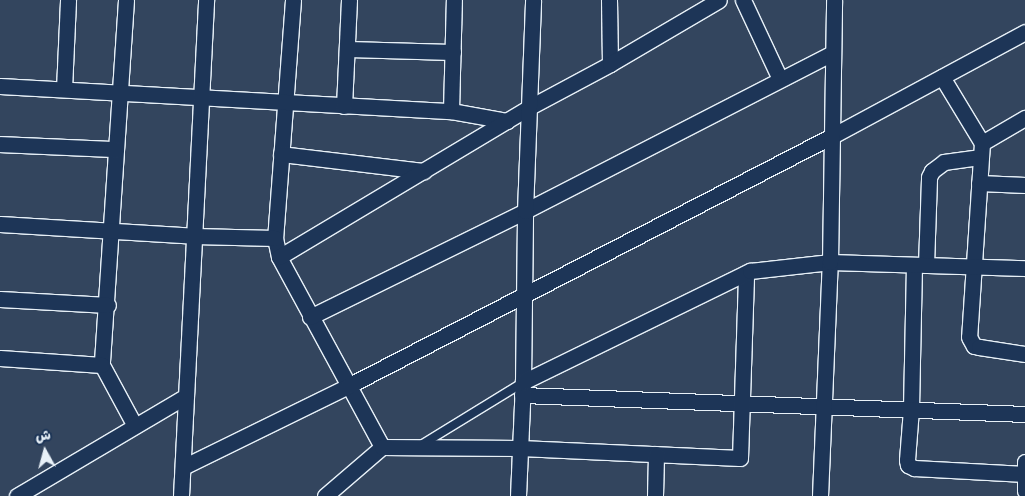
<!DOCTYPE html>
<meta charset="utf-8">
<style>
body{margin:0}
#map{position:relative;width:1025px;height:496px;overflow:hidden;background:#33455e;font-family:"Balsamiq Sans","Playpen Sans Arabic",sans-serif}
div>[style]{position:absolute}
.roads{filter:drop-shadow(1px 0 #e8f1f8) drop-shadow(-1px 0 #e8f1f8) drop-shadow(0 1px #e8f1f8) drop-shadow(0 -1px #e8f1f8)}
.service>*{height:8px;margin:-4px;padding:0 4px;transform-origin:4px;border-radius:4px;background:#1d3557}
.minor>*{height:15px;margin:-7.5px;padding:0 7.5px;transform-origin:7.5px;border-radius:7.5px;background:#1d3557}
span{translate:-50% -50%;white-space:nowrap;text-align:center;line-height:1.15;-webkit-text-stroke:4.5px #1d3557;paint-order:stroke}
.north{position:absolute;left:20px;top:426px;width:50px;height:50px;-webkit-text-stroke:4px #1d3557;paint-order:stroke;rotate:353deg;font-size:14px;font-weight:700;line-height:20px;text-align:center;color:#e8f1f8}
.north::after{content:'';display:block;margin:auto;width:18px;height:22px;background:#e8f1f8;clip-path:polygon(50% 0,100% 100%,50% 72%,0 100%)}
</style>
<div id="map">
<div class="roads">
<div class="service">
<i style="left:421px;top:445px;width:119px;rotate:-31.5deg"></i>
</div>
<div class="minor">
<i style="left:126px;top:0;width:366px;rotate:93.8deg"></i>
<i style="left:102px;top:365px;width:69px;rotate:61.6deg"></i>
<i style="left:293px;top:0;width:239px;rotate:94.3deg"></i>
<i style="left:275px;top:238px;width:19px;rotate:78deg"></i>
<i style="left:279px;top:257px;width:216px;rotate:61.5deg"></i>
<i style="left:609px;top:0;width:64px;rotate:89.1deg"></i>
<i style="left:743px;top:0;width:87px;rotate:64.9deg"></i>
<i style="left:347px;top:49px;width:106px;rotate:1.6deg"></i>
<i style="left:942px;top:77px;width:77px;rotate:58.8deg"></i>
<i style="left:982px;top:143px;width:194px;rotate:93.8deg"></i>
<i style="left:969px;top:337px;width:10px;rotate:61deg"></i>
<i style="left:974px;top:346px;width:5px;rotate:11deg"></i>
<i style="left:979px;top:347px;width:47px;rotate:8.7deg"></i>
<i style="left:0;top:86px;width:452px;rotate:3.2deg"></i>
<i style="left:451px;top:111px;width:57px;rotate:10.1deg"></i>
<i style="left:64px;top:89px;width:89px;rotate:-87.4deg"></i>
<i style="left:344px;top:106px;width:106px;rotate:-87.3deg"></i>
<i style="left:451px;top:111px;width:111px;rotate:-88.5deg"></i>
<i style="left:982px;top:143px;width:50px;rotate:-30.2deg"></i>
<i style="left:0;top:144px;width:116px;rotate:2.5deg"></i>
<i style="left:281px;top:154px;width:144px;rotate:6.8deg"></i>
<i style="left:979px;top:183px;width:46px;rotate:2.5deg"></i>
<i style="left:0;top:224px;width:194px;rotate:3.5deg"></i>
<i style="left:194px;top:236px;width:81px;rotate:1.4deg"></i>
<i style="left:279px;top:257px;width:290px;rotate:-30.9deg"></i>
<i style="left:528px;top:108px;width:93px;rotate:-28.2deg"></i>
<i style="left:610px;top:64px;width:126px;rotate:-30.4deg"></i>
<i style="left:914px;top:265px;width:144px;rotate:91.2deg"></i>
<i style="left:911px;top:409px;width:51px;rotate:94.5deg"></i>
<i style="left:907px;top:460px;width:5px;rotate:79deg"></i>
<i style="left:908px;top:465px;width:7px;rotate:27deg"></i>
<i style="left:914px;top:468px;width:111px;rotate:3.1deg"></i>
<i style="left:926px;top:265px;width:88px;rotate:-88deg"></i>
<i style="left:929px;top:177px;width:7px;rotate:-63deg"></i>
<i style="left:932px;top:171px;width:15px;rotate:-37deg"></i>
<i style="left:944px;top:162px;width:37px;rotate:-8deg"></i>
<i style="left:0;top:299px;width:108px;rotate:3.2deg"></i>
<i style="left:310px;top:317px;width:240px;rotate:-26.2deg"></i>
<i style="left:525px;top:211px;width:346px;rotate:-27.2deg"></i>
<i style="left:0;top:358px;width:102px;rotate:3.9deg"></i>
<i style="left:523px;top:382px;width:171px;rotate:-89.3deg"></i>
<i style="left:525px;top:211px;width:211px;rotate:-87.8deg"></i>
<i style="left:522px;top:395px;width:503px;rotate:2.16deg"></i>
<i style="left:1025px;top:462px;width:29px;rotate:90deg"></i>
<i style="left:183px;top:467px;width:184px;rotate:-26.1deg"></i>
<i style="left:348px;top:386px;width:545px;rotate:-27.32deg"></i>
<i style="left:832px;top:136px;width:219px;rotate:-28.3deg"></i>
<i style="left:17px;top:496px;width:196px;rotate:-30.6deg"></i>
<i style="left:181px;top:496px;width:497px;rotate:-87.1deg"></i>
<i style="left:325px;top:496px;width:75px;rotate:-40.7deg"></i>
<i style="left:382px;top:447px;width:138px;rotate:0.4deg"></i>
<i style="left:520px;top:448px;width:220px;rotate:2.6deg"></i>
<i style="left:740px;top:458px;width:185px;rotate:-88.1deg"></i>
<i style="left:518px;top:496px;width:114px;rotate:-87.5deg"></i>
<i style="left:523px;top:382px;width:253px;rotate:-26.1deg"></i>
<i style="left:750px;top:271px;width:81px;rotate:-6.4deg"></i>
<i style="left:830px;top:262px;width:195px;rotate:1.8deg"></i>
<i style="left:655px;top:496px;width:42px;rotate:-88.6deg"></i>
<i style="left:820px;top:496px;width:234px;rotate:-87.6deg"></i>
<i style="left:830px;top:262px;width:262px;rotate:-89.1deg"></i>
</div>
</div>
<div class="north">ش</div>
</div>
